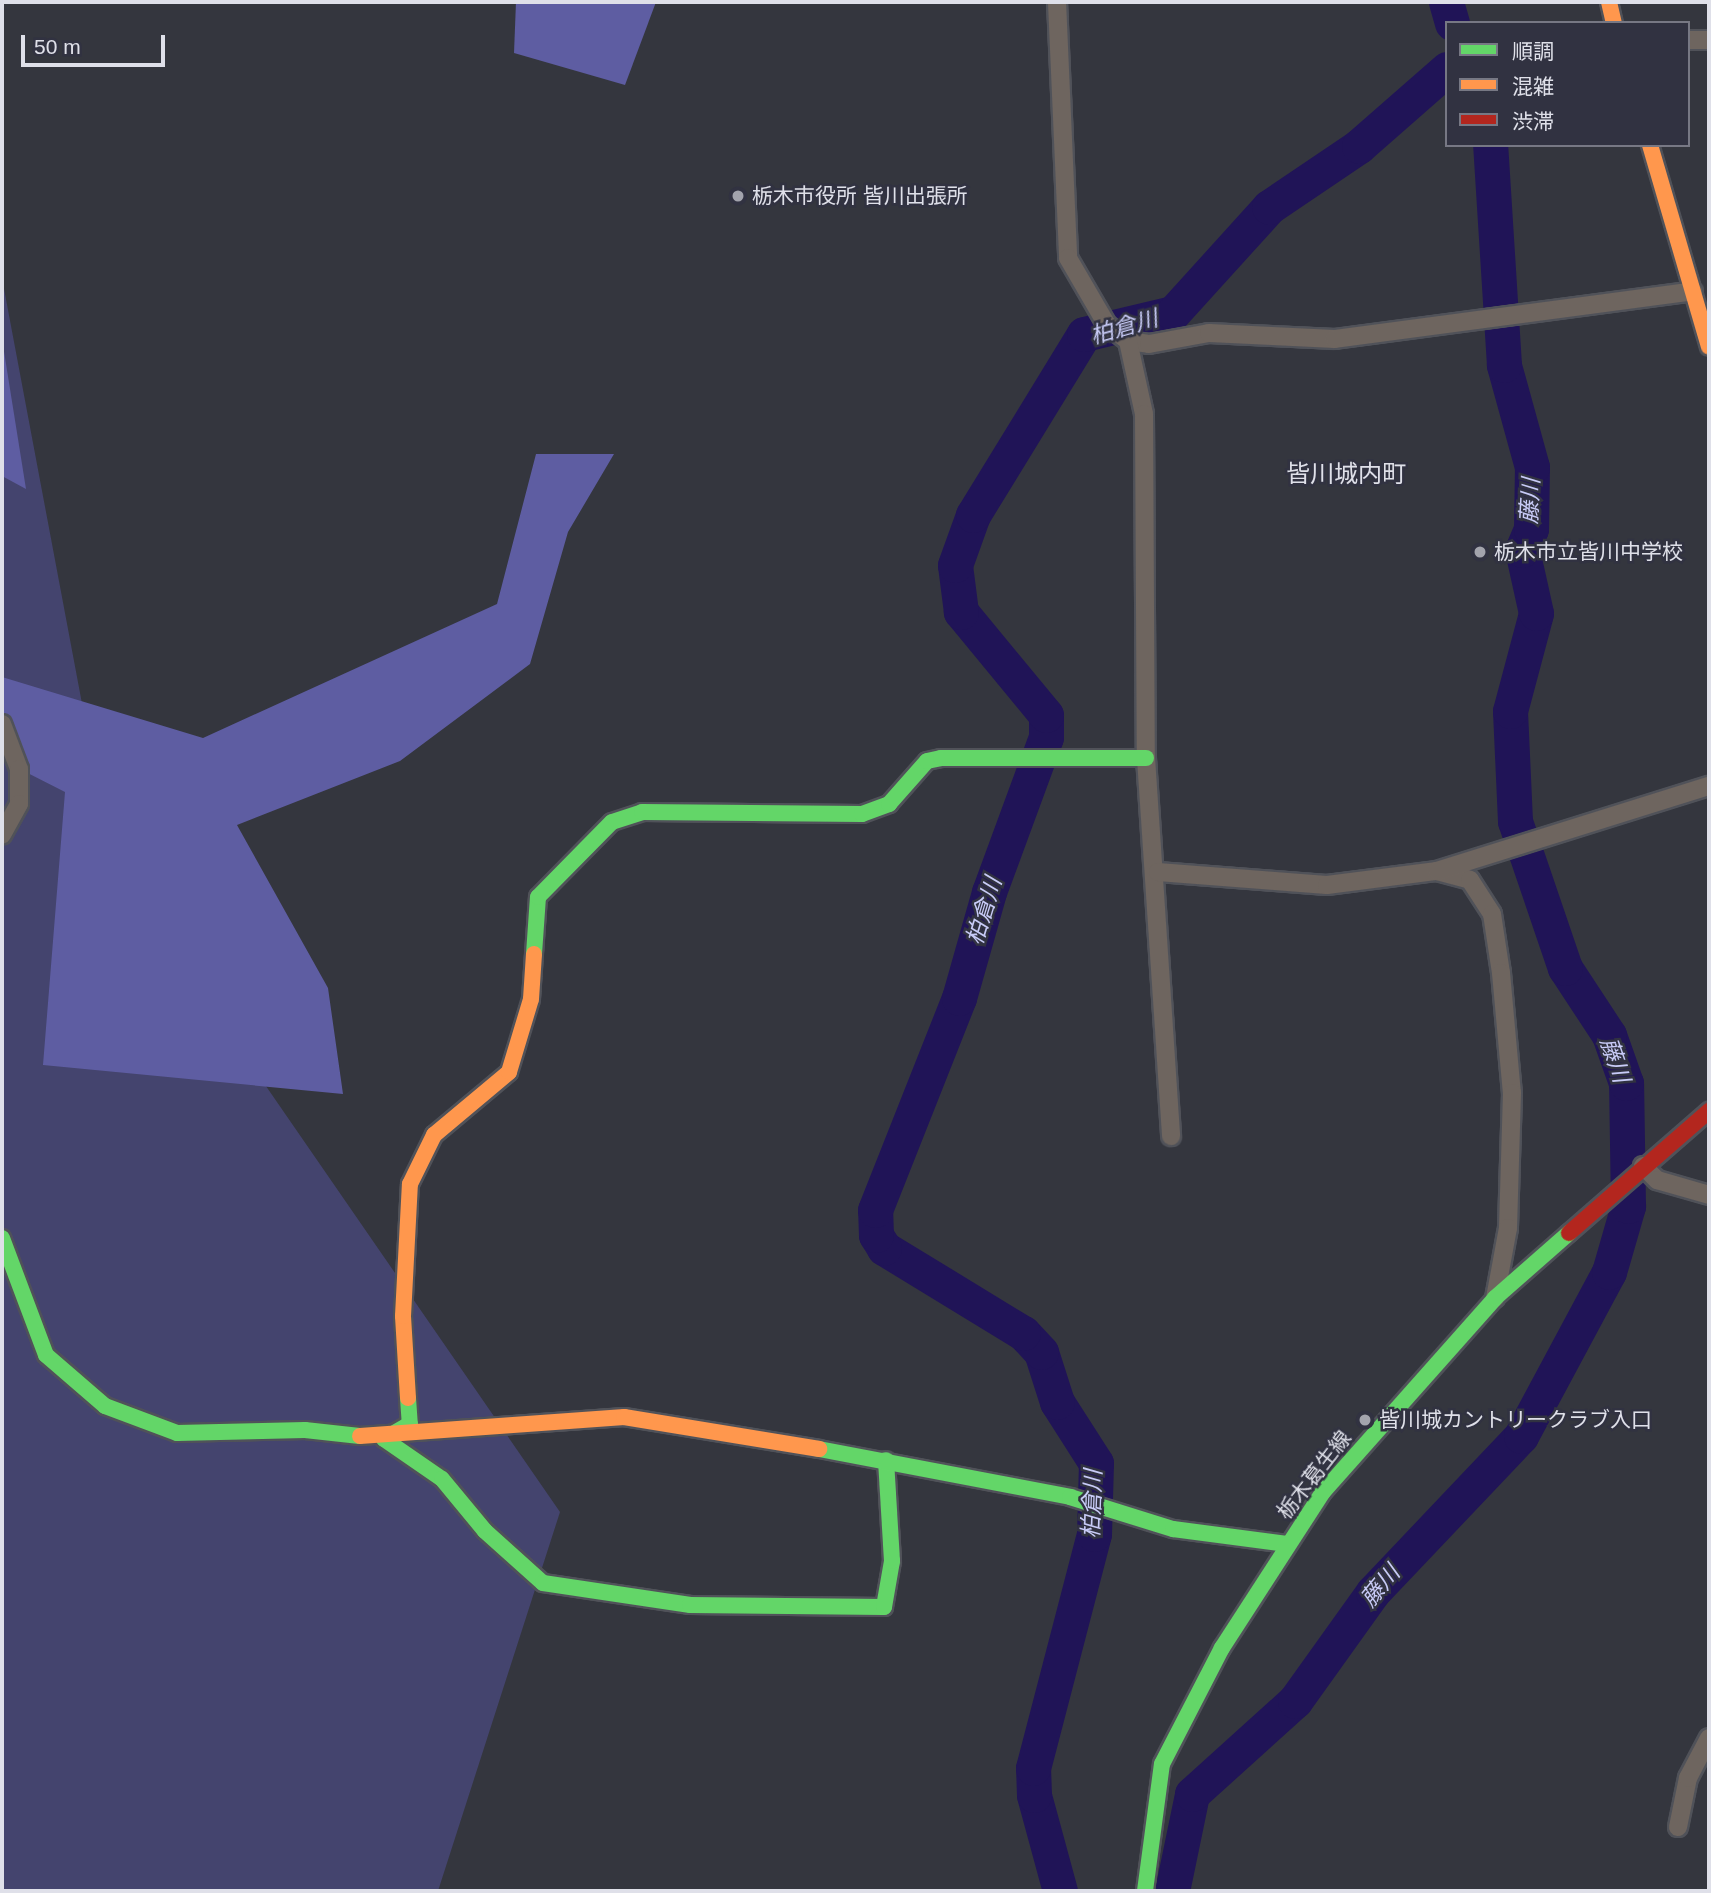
<!DOCTYPE html>
<meta charset="utf-8">
<style>
body{margin:0}
#map{position:relative;width:1711px;height:1893px;overflow:hidden;background:#34363e;font-family:Arial,"Noto Sans JP",sans-serif}
div>[style]{position:absolute}
.green>*{inset:0;background:#44446e}
.forest>*{inset:0;background:#5e5da2}
.river>*{height:35px;margin:-17.5px;padding:0 17.5px;transform-origin:17.5px;border-radius:17.5px;background:#201457}
.roads{filter:drop-shadow(2px 0 #505259) drop-shadow(-2px 0 #505259) drop-shadow(0 2px #505259) drop-shadow(0 -2px #505259)}
.street>*{height:18px;margin:-9px;padding:0 9px;transform-origin:9px;border-radius:9px;background:#6e655f}
.fast>*{height:16px;margin:-8px;padding:0 8px;transform-origin:8px;border-radius:8px;background:#63d668}
.slow>*{height:16px;margin:-8px;padding:0 8px;transform-origin:8px;border-radius:8px;background:#ff974d}
.jam>*{height:16px;margin:-8px;padding:0 8px;transform-origin:8px;border-radius:8px;background:#b3261e}
.dots>*{width:19px;height:19px;translate:-50% -50%;box-sizing:border-box;border:4px solid #313241;border-radius:50%}
span{translate:-50% -50%;white-space:nowrap;text-align:center;line-height:1.15;-webkit-text-stroke:5px #313241;paint-order:stroke}
.poi-label{font-size:21px;color:#dfe0e9}
.left{translate:0 -50%;text-align:left}
.street-label{font-size:21px;color:#dfe0e9}
.water-label{font-size:23px;color:#c8cbf7;font-style:italic}
.quarter-label{font-size:24px;color:#dfe0e9}
.frame{position:absolute;inset:0;border:4px solid #dfe0e9;pointer-events:none}
.legend{position:absolute;left:1445px;top:21px;width:245px;height:126px;box-sizing:border-box;background:#313241;border:2px solid #777884;margin:0;padding:9px 12px;list-style:none;font-size:21px;color:#dfe0e9}
.legend li{display:flex;align-items:center;gap:14px;height:35px}
.legend b{width:35px;border:2px solid #777884}
.scale{position:absolute;left:21px;top:35px;width:144px;height:32px;box-sizing:border-box;border:4px solid #dfe0e9;border-top:0;padding-left:9px;font-size:21px;line-height:24px;white-space:nowrap;color:#dfe0e9;-webkit-text-stroke:5px #313241;paint-order:stroke}
</style>
<div id="map">
<div class="green">
<i style="clip-path:polygon(2px 278px,112px 863px,560px 1512px,438px 1891px,2px 1891px)"></i>
</div>
<div class="forest">
<i style="clip-path:polygon(516px 2px,656px 2px,625px 85px,514px 53px)"></i>
<i style="clip-path:polygon(2px 339px,26px 489px,2px 476px)"></i>
<i style="clip-path:polygon(536px 454px,614px 454px,568px 532px,530px 664px,400px 761px,237px 825px,328px 988px,343px 1094px,43px 1065px,65px 792px,2px 760px,2px 677px,203px 738px,497px 604px)"></i>
</div>
<div class="river">
<i style="left:1446px;top:2px;width:22px;rotate:74deg"></i>
<i style="left:1060px;top:1891px;width:99px;rotate:-105.2deg"></i>
<i style="left:1034px;top:1795px;width:27px;rotate:-92deg"></i>
<i style="left:1033px;top:1768px;width:242px;rotate:-75.4deg"></i>
<i style="left:1094px;top:1534px;width:71px;rotate:-88.4deg"></i>
<i style="left:1096px;top:1463px;width:72px;rotate:-122.6deg"></i>
<i style="left:1057px;top:1402px;width:52px;rotate:-107.7deg"></i>
<i style="left:1041px;top:1352px;width:26px;rotate:-133deg"></i>
<i style="left:1023px;top:1333px;width:163px;rotate:-148.6deg"></i>
<i style="left:884px;top:1248px;width:15px;rotate:-122deg"></i>
<i style="left:876px;top:1235px;width:25px;rotate:-92deg"></i>
<i style="left:875px;top:1210px;width:228px;rotate:-68.4deg"></i>
<i style="left:959px;top:998px;width:110px;rotate:-74.2deg"></i>
<i style="left:989px;top:892px;width:165px;rotate:-69.8deg"></i>
<i style="left:1046px;top:737px;width:22px;rotate:-90deg"></i>
<i style="left:1046px;top:715px;width:134px;rotate:-129.5deg"></i>
<i style="left:961px;top:612px;width:47px;rotate:-97.3deg"></i>
<i style="left:955px;top:565px;width:53px;rotate:-70.2deg"></i>
<i style="left:973px;top:515px;width:212px;rotate:-58.5deg"></i>
<i style="left:1084px;top:334px;width:91px;rotate:-13.3deg"></i>
<i style="left:1173px;top:313px;width:143px;rotate:-47.8deg"></i>
<i style="left:1269px;top:207px;width:109px;rotate:-34.1deg"></i>
<i style="left:1359px;top:146px;width:117px;rotate:-41.2deg"></i>
<i style="left:1172px;top:1891px;width:99px;rotate:-78.3deg"></i>
<i style="left:1192px;top:1794px;width:139px;rotate:-42.1deg"></i>
<i style="left:1295px;top:1701px;width:134px;rotate:-54.4deg"></i>
<i style="left:1373px;top:1592px;width:215px;rotate:-46.5deg"></i>
<i style="left:1521px;top:1436px;width:186px;rotate:-61.8deg"></i>
<i style="left:1609px;top:1272px;width:69px;rotate:-73.9deg"></i>
<i style="left:1628px;top:1206px;width:123px;rotate:-90.9deg"></i>
<i style="left:1626px;top:1083px;width:51px;rotate:-109.5deg"></i>
<i style="left:1609px;top:1035px;width:80px;rotate:-123.3deg"></i>
<i style="left:1565px;top:968px;width:155px;rotate:-108.8deg"></i>
<i style="left:1515px;top:821px;width:110px;rotate:-92.6deg"></i>
<i style="left:1510px;top:711px;width:101px;rotate:-75.1deg"></i>
<i style="left:1536px;top:613px;width:65px;rotate:-102.5deg"></i>
<i style="left:1522px;top:550px;width:23px;rotate:-67deg"></i>
<i style="left:1531px;top:529px;width:62px;rotate:-89.1deg"></i>
<i style="left:1532px;top:467px;width:106px;rotate:-105.4deg"></i>
<i style="left:1504px;top:365px;width:220px;rotate:-93.6deg"></i>
</div>
<div class="roads">
<div class="street">
<i style="left:1057px;top:2px;width:256px;rotate:87.5deg"></i>
<i style="left:1068px;top:258px;width:78px;rotate:59.8deg"></i>
<i style="left:1107px;top:325px;width:26px;rotate:37deg"></i>
<i style="left:1128px;top:341px;width:21px;rotate:8deg"></i>
<i style="left:1149px;top:344px;width:61px;rotate:-10.4deg"></i>
<i style="left:1209px;top:333px;width:126px;rotate:2.7deg"></i>
<i style="left:1335px;top:339px;width:361px;rotate:-7.6deg"></i>
<i style="left:1688px;top:40px;width:21px"></i>
<i style="left:1128px;top:341px;width:75px;rotate:77.6deg"></i>
<i style="left:1144px;top:414px;width:344px;rotate:89.7deg"></i>
<i style="left:1146px;top:758px;width:379px;rotate:86.2deg"></i>
<i style="left:2px;top:724px;width:48px;rotate:69.3deg"></i>
<i style="left:19px;top:769px;width:35px;rotate:90deg"></i>
<i style="left:19px;top:804px;width:35px;rotate:119deg"></i>
<i style="left:1437px;top:871px;width:34px;rotate:15deg"></i>
<i style="left:1470px;top:880px;width:40px;rotate:57.1deg"></i>
<i style="left:1492px;top:914px;width:60px;rotate:81.3deg"></i>
<i style="left:1501px;top:973px;width:121px;rotate:84.8deg"></i>
<i style="left:1512px;top:1093px;width:135px;rotate:91.7deg"></i>
<i style="left:1508px;top:1228px;width:71px;rotate:100.5deg"></i>
<i style="left:1158px;top:872px;width:169px;rotate:4.4deg"></i>
<i style="left:1327px;top:885px;width:111px;rotate:-7.3deg"></i>
<i style="left:1437px;top:871px;width:285px;rotate:-17.4deg"></i>
<i style="left:1643px;top:1166px;width:20px;rotate:45deg"></i>
<i style="left:1657px;top:1180px;width:54px;rotate:16.1deg"></i>
<i style="left:1678px;top:1827px;width:50px;rotate:-78.5deg"></i>
<i style="left:1688px;top:1778px;width:45px;rotate:-62.3deg"></i>
</div>
<div class="fast">
<i style="left:534px;top:954px;width:57px;rotate:-86deg"></i>
<i style="left:538px;top:897px;width:105px;rotate:-45.4deg"></i>
<i style="left:612px;top:822px;width:32px;rotate:-18deg"></i>
<i style="left:642px;top:812px;width:220px;rotate:0.5deg"></i>
<i style="left:862px;top:814px;width:29px;rotate:-20deg"></i>
<i style="left:889px;top:804px;width:57px;rotate:-48.5deg"></i>
<i style="left:927px;top:761px;width:14px;rotate:-12deg"></i>
<i style="left:941px;top:758px;width:205px"></i>
<i style="left:2px;top:1238px;width:125px;rotate:69.4deg"></i>
<i style="left:46px;top:1355px;width:78px;rotate:40.8deg"></i>
<i style="left:105px;top:1406px;width:77px;rotate:20.6deg"></i>
<i style="left:177px;top:1433px;width:128px;rotate:-1.3deg"></i>
<i style="left:305px;top:1430px;width:55px;rotate:6.2deg"></i>
<i style="left:408px;top:1398px;width:26px;rotate:86deg"></i>
<i style="left:410px;top:1424px;width:30px;rotate:150deg"></i>
<i style="left:384px;top:1439px;width:70px;rotate:34.6deg"></i>
<i style="left:442px;top:1479px;width:67px;rotate:50.4deg"></i>
<i style="left:485px;top:1531px;width:78px;rotate:41.9deg"></i>
<i style="left:543px;top:1583px;width:149px;rotate:8.5deg"></i>
<i style="left:690px;top:1605px;width:194px;rotate:0.6deg"></i>
<i style="left:884px;top:1607px;width:47px;rotate:-80.1deg"></i>
<i style="left:892px;top:1561px;width:101px;rotate:-93.4deg"></i>
<i style="left:819px;top:1449px;width:256px;rotate:10.8deg"></i>
<i style="left:1070px;top:1497px;width:108px;rotate:17.3deg"></i>
<i style="left:1173px;top:1529px;width:115px;rotate:7.5deg"></i>
<i style="left:1145px;top:1891px;width:128px;rotate:-82.4deg"></i>
<i style="left:1162px;top:1764px;width:131px;rotate:-62.7deg"></i>
<i style="left:1222px;top:1648px;width:186px;rotate:-57.1deg"></i>
<i style="left:1323px;top:1492px;width:259px;rotate:-48.4deg"></i>
<i style="left:1495px;top:1298px;width:98px;rotate:-41.3deg"></i>
</div>
<div class="slow">
<i style="left:1609px;top:2px;width:22px;rotate:77deg"></i>
<i style="left:1650px;top:145px;width:210px;rotate:73.7deg"></i>
<i style="left:408px;top:1398px;width:82px;rotate:-93.5deg"></i>
<i style="left:403px;top:1316px;width:132px;rotate:-87deg"></i>
<i style="left:410px;top:1184px;width:55px;rotate:-63.9deg"></i>
<i style="left:434px;top:1135px;width:98px;rotate:-40deg"></i>
<i style="left:509px;top:1072px;width:76px;rotate:-73.2deg"></i>
<i style="left:531px;top:999px;width:45px;rotate:-86.2deg"></i>
<i style="left:360px;top:1436px;width:265px;rotate:-4.1deg"></i>
<i style="left:624px;top:1417px;width:198px;rotate:9.3deg"></i>
</div>
<div class="jam">
<i style="left:1569px;top:1233px;width:186px;rotate:-41.1deg"></i>
</div>
</div>
<div class="dots">
<i style="left:738px;top:196px;background:#a3a4ad"></i>
<i style="left:1480px;top:552px;background:#a3a4ad"></i>
<i style="left:1365px;top:1420px;background:#a3a4ad"></i>
</div>
<div class="poi-label">
<span class="left" style="left:752px;top:196px">栃木市役所 皆川出張所</span>
<span class="left" style="left:1494px;top:552px">栃木市立皆川中学校</span>
<span class="left" style="left:1379px;top:1420px">皆川城カントリークラブ入口</span>
</div>
<div class="street-label">
<span style="left:1314px;top:1475px;rotate:-52deg">栃木葛生線</span>
</div>
<div class="water-label">
<span style="left:1124px;top:327px;rotate:-16deg">柏倉川</span>
<span style="left:1530px;top:501px;rotate:-87deg">藤川</span>
<span style="left:984px;top:911px;rotate:-73deg">柏倉川</span>
<span style="left:1615px;top:1060px;rotate:71deg">藤川</span>
<span style="left:1092px;top:1504px;rotate:-88deg">柏倉川</span>
<span style="left:1380px;top:1586px;rotate:-50deg">藤川</span>
</div>
<div class="quarter-label">
<span style="left:1346px;top:474px">皆川城内町</span>
</div>
<div class="frame"></div>
<ul class="legend">
<li><b style="height:9px;background:#63d668"></b>順調</li>
<li><b style="height:9px;background:#ff974d"></b>混雑</li>
<li><b style="height:9px;background:#b3261e"></b>渋滞</li>
</ul>
<div class="scale">50 m</div>
</div>
